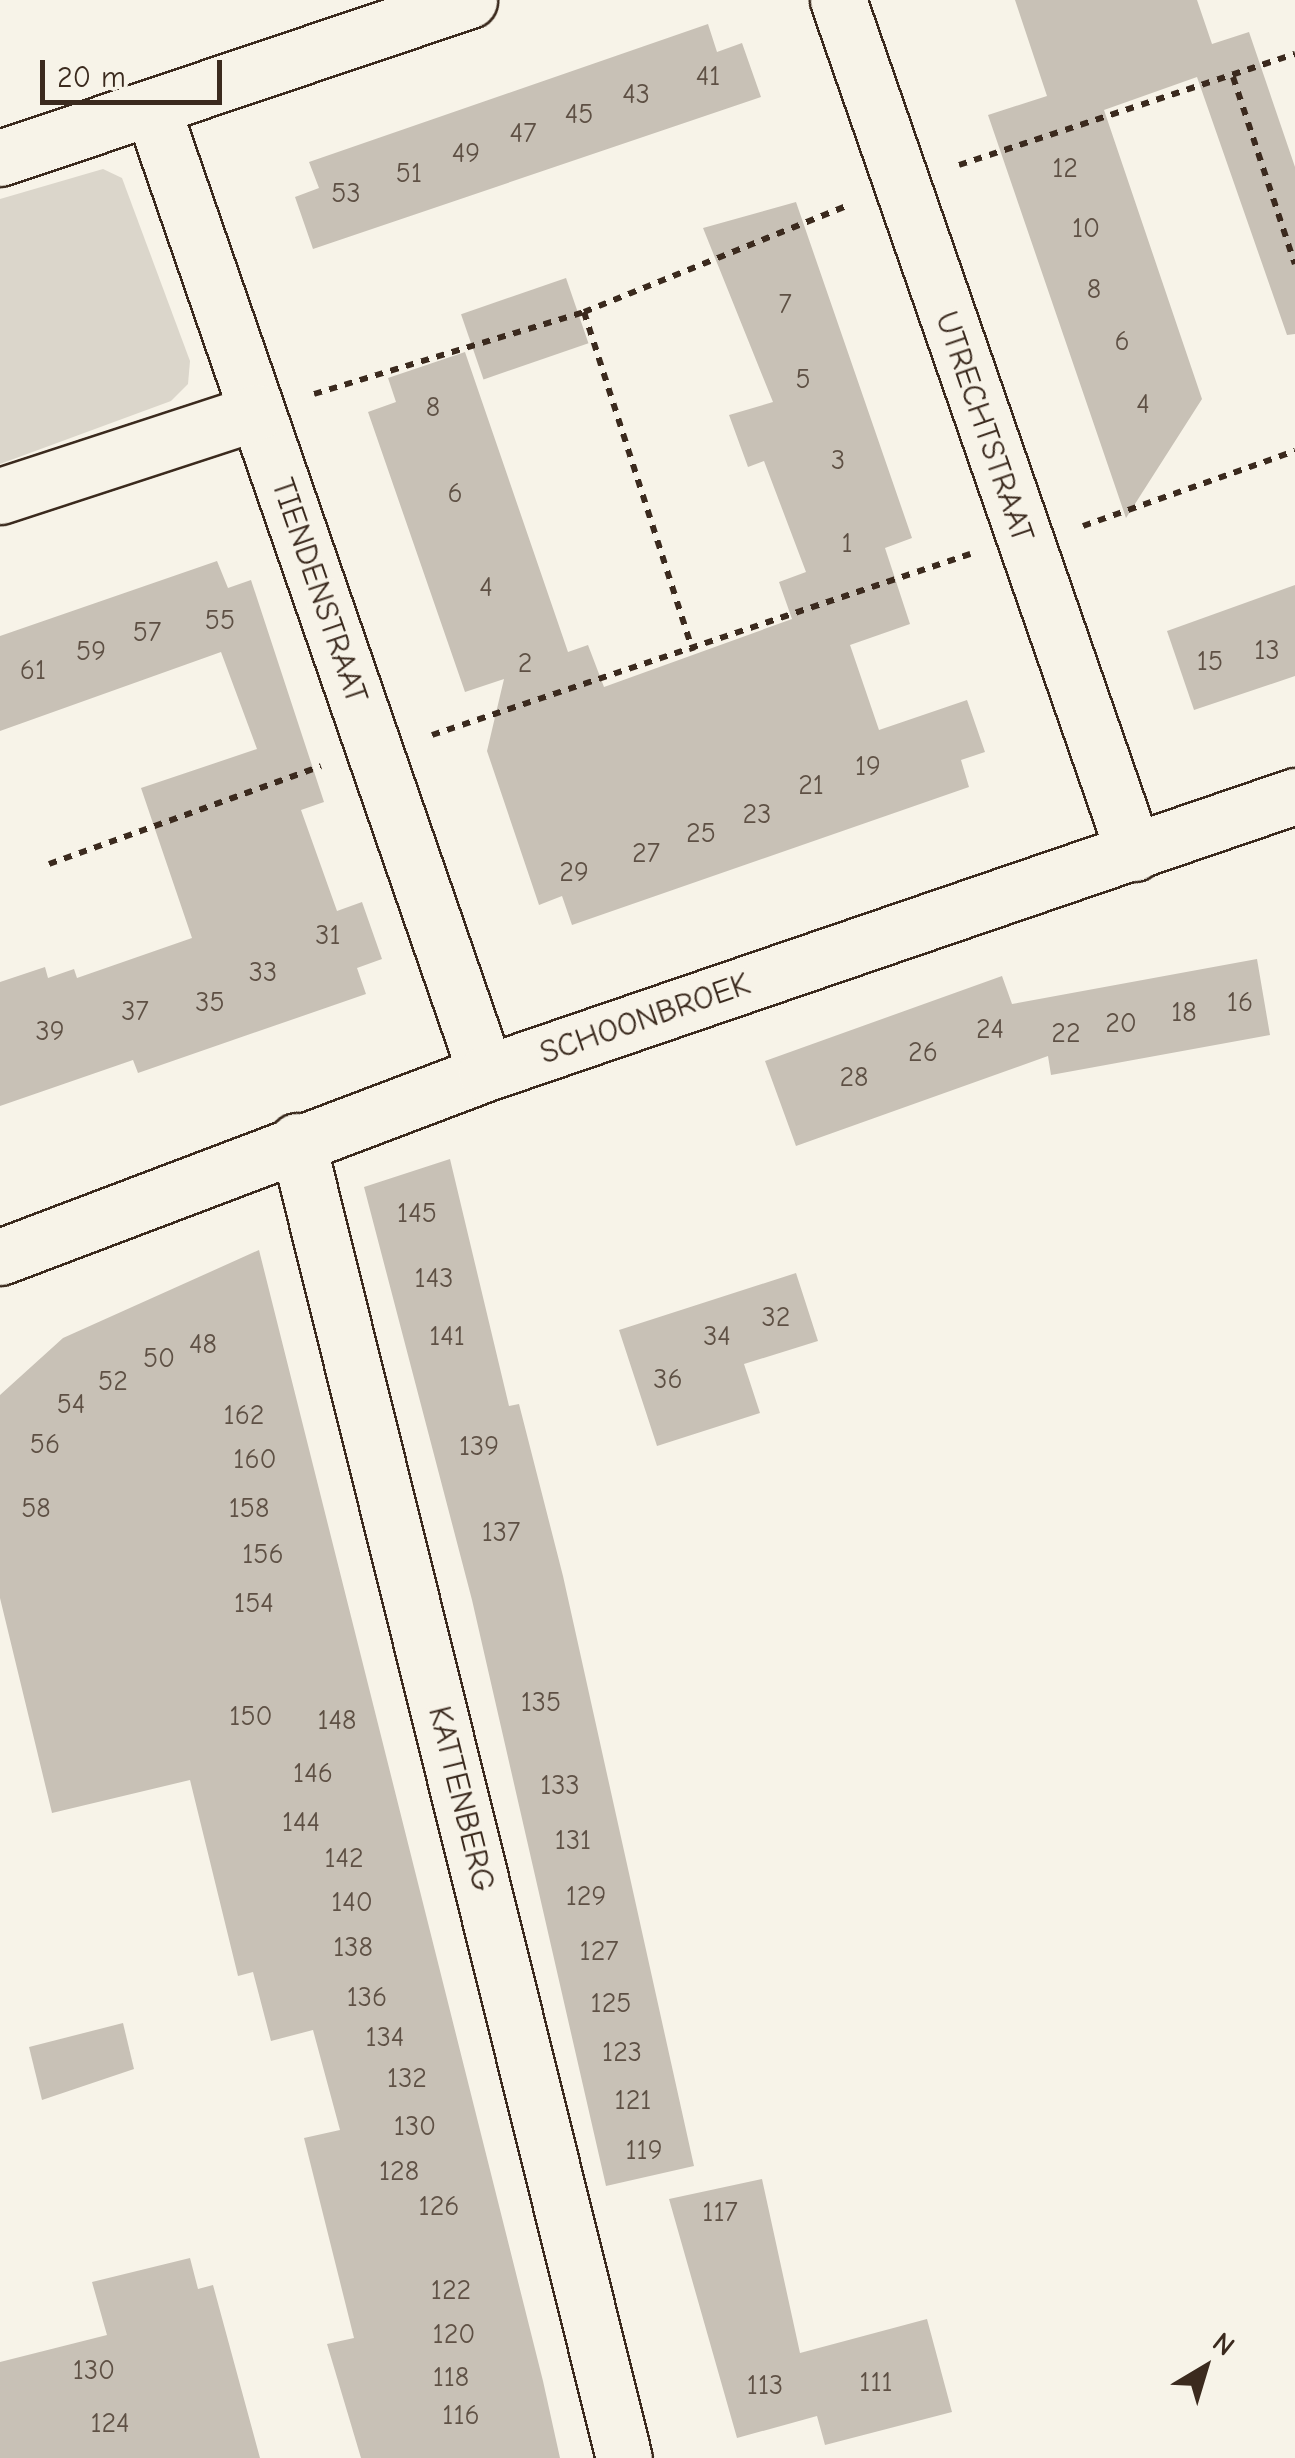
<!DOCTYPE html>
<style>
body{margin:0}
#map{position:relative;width:1295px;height:2458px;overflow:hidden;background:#f7f3e8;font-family:"Comic Neue",sans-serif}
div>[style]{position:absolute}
.green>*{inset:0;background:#dbd6cb}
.building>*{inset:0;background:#c8c1b6;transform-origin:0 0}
.path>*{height:6px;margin-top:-3px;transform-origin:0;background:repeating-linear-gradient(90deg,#3b2a1e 0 8px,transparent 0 16px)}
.roads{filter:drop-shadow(2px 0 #3b2a1e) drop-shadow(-2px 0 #3b2a1e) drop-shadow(0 2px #3b2a1e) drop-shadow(0 -2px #3b2a1e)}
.minor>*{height:55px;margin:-27.5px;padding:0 27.5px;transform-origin:27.5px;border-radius:27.5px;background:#f7f3e8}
span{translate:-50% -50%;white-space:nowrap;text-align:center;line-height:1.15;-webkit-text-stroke:8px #f7f3e8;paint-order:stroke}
.number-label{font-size:28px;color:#5e5044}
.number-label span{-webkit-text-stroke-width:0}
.street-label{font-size:32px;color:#3b2a1e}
.north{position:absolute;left:1155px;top:2318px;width:100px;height:100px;-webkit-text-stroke:8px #f7f3e8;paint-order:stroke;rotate:38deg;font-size:28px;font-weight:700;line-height:40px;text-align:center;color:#3b2a1e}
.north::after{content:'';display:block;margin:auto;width:35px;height:45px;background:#3b2a1e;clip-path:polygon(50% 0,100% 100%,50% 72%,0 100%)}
.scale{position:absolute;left:40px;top:60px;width:182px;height:45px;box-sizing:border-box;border:5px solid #3b2a1e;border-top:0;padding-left:12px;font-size:30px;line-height:35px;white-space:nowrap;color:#3b2a1e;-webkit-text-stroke:8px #f7f3e8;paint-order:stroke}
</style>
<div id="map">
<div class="green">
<i style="clip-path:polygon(103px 169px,122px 178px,190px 361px,188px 384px,171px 401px,0 464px,0 199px)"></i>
</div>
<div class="building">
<i style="clip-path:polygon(1015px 0,1197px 0,1212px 44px,1249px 32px,1295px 167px,1295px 334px,1287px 335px,1197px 77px,1104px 110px,1202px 399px,1126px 518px,988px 115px,1047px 96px)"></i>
<i style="clip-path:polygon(708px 24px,717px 52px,742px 43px,761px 97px,313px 249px,295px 197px,319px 188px,309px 162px)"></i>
<i style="clip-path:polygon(796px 202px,912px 538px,885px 548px,910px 624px,850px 645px,879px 730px,967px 700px,985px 752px,961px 760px,969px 787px,572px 925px,562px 896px,539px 905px,487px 751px,504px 679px,465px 692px,368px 412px,396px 402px,388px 378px,465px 352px,568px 652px,588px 645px,604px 687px,792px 619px,779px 582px,806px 572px,764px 461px,748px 467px,729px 415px,773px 402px,703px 228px)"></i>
<i style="left:566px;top:278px;width:69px;height:111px;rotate:71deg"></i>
<i style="clip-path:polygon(217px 561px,228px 588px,251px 580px,324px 802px,301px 810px,337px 911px,362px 902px,382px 959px,357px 968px,366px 994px,138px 1073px,133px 1060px,0 1106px,0 982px,45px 967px,48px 978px,74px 969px,77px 978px,192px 938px,141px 788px,257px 749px,221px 652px,0 731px,0 636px)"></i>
<i style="clip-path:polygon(1295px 585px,1295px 676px,1194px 710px,1167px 631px)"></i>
<i style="clip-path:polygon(1257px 959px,1270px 1035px,1051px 1075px,1048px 1056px,796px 1146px,765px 1061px,1002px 976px,1012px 1004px)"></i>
<i style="clip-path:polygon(450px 1159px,509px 1406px,519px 1404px,563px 1576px,694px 2166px,606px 2186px,472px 1600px,364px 1187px)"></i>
<i style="clip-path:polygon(259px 1250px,543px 2381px,560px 2458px,361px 2458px,327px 2344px,354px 2338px,304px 2138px,340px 2130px,313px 2030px,271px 2041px,253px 1972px,238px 1976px,190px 1780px,52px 1813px,0 1598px,0 1395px,63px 1338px)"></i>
<i style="clip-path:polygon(796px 1273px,818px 1341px,744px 1364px,760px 1413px,657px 1446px,619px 1330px)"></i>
<i style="clip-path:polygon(123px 2023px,134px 2069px,42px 2100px,29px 2047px)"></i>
<i style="clip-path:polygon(762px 2179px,800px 2353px,927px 2319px,952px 2412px,825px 2445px,817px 2416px,737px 2438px,669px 2199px)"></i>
<i style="clip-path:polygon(190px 2258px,198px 2289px,213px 2285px,260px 2458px,0 2458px,0 2362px,107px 2335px,92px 2282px)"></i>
</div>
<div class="path">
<i style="left:1233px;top:77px;width:197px;rotate:71.7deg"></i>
<i style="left:959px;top:165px;width:354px;rotate:-18.3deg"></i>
<i style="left:584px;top:312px;width:356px;rotate:72.2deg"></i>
<i style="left:314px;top:394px;width:282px;rotate:-16.9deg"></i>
<i style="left:584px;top:312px;width:286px;rotate:-22deg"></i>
<i style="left:1083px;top:526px;width:225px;rotate:-19.5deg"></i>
<i style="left:432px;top:735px;width:568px;rotate:-18.59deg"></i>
<i style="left:49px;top:864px;width:289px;rotate:-19.8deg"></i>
</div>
<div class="roads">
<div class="minor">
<i style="left:838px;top:0;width:903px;rotate:70.86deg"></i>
<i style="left:152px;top:108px;width:1021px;rotate:70.91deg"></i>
<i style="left:0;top:158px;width:495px;rotate:-18.6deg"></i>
<i style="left:0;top:496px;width:270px;rotate:-18.1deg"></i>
<i style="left:297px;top:1141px;width:1357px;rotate:76.06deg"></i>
<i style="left:0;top:1257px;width:520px;rotate:-20.74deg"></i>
<i style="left:486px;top:1073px;width:855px;rotate:-18.9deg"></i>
</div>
</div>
<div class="number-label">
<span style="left:708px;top:76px">41</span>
<span style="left:636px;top:94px">43</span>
<span style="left:579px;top:114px">45</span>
<span style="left:523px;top:133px">47</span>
<span style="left:466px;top:153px">49</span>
<span style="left:1065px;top:168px">12</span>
<span style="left:409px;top:173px">51</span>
<span style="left:346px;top:193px">53</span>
<span style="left:1086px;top:228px">10</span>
<span style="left:1094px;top:289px">8</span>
<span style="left:785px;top:304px">7</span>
<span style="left:1122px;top:341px">6</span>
<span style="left:803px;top:379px">5</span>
<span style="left:1143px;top:404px">4</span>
<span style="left:433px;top:407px">8</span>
<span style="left:838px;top:460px">3</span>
<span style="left:455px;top:493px">6</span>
<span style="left:847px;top:543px">1</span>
<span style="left:486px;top:587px">4</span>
<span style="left:220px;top:620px">55</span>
<span style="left:147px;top:632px">57</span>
<span style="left:1267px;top:650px">13</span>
<span style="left:91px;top:651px">59</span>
<span style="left:1210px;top:661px">15</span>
<span style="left:525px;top:663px">2</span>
<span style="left:33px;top:670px">61</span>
<span style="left:868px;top:766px">19</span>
<span style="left:811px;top:785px">21</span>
<span style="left:757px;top:814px">23</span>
<span style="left:701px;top:833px">25</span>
<span style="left:646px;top:853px">27</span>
<span style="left:574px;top:872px">29</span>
<span style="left:328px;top:935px">31</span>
<span style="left:263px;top:972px">33</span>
<span style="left:210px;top:1002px">35</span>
<span style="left:1240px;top:1002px">16</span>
<span style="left:135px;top:1011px">37</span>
<span style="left:1184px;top:1012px">18</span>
<span style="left:1121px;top:1023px">20</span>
<span style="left:990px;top:1029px">24</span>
<span style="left:50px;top:1031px">39</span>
<span style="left:1066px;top:1033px">22</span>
<span style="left:923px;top:1052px">26</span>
<span style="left:854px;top:1077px">28</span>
<span style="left:417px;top:1213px">145</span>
<span style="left:434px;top:1278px">143</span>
<span style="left:776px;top:1317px">32</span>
<span style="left:447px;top:1336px">141</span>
<span style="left:717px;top:1336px">34</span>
<span style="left:203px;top:1344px">48</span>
<span style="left:159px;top:1358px">50</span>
<span style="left:668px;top:1379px">36</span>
<span style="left:113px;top:1381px">52</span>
<span style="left:71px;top:1404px">54</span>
<span style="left:244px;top:1415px">162</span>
<span style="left:45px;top:1444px">56</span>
<span style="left:479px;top:1446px">139</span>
<span style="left:255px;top:1459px">160</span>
<span style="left:36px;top:1508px">58</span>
<span style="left:249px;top:1508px">158</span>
<span style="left:501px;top:1532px">137</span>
<span style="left:263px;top:1554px">156</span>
<span style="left:254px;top:1603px">154</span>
<span style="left:541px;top:1702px">135</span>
<span style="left:251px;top:1716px">150</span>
<span style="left:337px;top:1720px">148</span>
<span style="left:313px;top:1773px">146</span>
<span style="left:560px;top:1785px">133</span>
<span style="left:301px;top:1822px">144</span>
<span style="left:573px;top:1840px">131</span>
<span style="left:344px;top:1858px">142</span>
<span style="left:586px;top:1896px">129</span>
<span style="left:352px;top:1902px">140</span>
<span style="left:353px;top:1947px">138</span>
<span style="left:599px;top:1951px">127</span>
<span style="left:367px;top:1997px">136</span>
<span style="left:611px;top:2003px">125</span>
<span style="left:385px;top:2037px">134</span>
<span style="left:622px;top:2052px">123</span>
<span style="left:407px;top:2078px">132</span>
<span style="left:633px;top:2100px">121</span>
<span style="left:415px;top:2126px">130</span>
<span style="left:644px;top:2150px">119</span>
<span style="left:399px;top:2171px">128</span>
<span style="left:439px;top:2206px">126</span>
<span style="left:720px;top:2212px">117</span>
<span style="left:451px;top:2290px">122</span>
<span style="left:454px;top:2334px">120</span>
<span style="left:94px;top:2370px">130</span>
<span style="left:451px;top:2377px">118</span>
<span style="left:876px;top:2382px">111</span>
<span style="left:765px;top:2385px">113</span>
<span style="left:461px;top:2415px">116</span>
<span style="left:110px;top:2423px">124</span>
</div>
<div class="street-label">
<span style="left:984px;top:427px;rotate:71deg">UTRECHTSTRAAT</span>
<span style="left:319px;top:591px;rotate:71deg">TIENDENSTRAAT</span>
<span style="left:645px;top:1019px;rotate:-19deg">SCHOONBROEK</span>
<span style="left:461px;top:1799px;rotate:76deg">KATTENBERG</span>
</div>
<div class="north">N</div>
<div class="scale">20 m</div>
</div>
